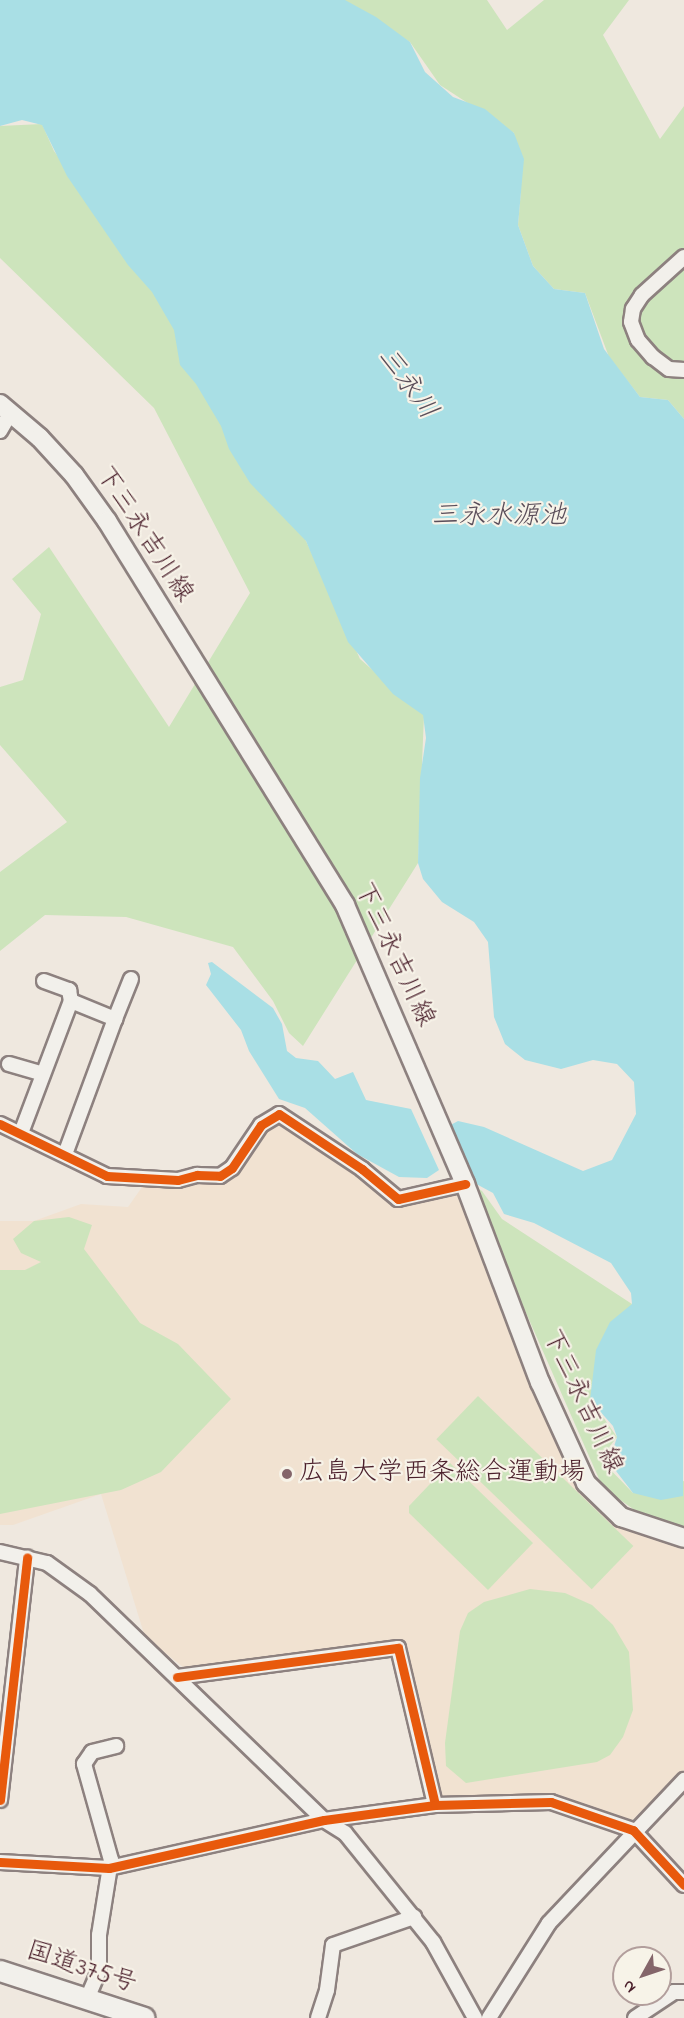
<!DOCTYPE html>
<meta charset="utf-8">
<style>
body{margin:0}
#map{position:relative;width:684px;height:2018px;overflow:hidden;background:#efe8df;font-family:"Indie Flower","Klee One",sans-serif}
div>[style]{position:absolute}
.built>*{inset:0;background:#f1e2d1}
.green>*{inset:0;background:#cde4bc;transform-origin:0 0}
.water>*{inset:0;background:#a9dfe5}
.roads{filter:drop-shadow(2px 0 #8d817f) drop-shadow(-2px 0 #8d817f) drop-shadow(0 2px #8d817f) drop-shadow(0 -2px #8d817f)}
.minor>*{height:14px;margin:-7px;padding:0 7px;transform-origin:7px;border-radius:7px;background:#f2f0eb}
.major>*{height:18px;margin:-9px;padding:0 9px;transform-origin:9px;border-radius:9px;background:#f2f0eb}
.highway>*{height:20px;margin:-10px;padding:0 10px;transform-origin:10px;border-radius:10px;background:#f2f0eb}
.cycleway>*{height:9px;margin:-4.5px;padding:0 4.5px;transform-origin:4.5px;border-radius:4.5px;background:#e8590c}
.dots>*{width:16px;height:16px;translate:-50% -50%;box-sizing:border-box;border:3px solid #f7f3e8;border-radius:50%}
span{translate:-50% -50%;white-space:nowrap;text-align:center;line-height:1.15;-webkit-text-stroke:4.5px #f7f3e8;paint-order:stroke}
.street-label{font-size:26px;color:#4a1f2b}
.poi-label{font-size:26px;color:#4a1f2b}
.left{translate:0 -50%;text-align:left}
.water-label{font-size:27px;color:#5a4e5a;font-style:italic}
.north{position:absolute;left:612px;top:1946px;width:60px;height:60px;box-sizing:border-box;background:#f7f3e8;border:2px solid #b29e9c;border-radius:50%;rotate:230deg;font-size:16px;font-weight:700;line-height:24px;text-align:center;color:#4a1f2b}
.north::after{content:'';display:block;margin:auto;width:21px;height:27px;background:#84656a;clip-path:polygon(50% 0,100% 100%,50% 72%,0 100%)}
</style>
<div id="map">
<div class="built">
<i style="clip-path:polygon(281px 1120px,298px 1128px,397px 1203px,460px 1191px,550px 1417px,626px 1526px,684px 1547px,684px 1770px,628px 1824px,553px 1798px,439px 1800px,399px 1645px,183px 1667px,145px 1637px,101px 1494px,13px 1525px,0 1525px,0 1221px,34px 1221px,81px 1204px,128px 1207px,147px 1180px,223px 1180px,267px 1127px)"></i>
</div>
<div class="green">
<i style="clip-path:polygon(340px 0,487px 0,507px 30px,544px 0,629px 0,603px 35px,660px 139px,684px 106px,684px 419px,668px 400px,640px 397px,609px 357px,585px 293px,554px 289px,533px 266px,518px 225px,521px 190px,514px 133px,440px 85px,410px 42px)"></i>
<i style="clip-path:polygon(42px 124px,54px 151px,200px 348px,306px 541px,360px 659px,424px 715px,418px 863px,303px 1046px,289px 1033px,273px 1001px,233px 947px,126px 917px,45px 915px,0 951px,0 872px,67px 822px,0 745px,0 687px,23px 680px,41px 614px,12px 579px,49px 547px,169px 727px,250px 593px,154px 408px,0 258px,0 126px)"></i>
<i style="clip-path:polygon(469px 1183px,482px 1191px,502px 1219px,632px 1304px,596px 1407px,617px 1437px,600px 1459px,633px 1493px,684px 1481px,684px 1533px,662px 1529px,603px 1488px)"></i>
<i style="clip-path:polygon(69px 1217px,92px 1225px,84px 1249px,140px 1323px,178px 1344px,231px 1399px,161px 1472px,121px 1490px,0 1514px,0 1270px,25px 1270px,41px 1262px,21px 1253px,13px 1239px,34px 1221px)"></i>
<i style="left:478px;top:1396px;width:216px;height:60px;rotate:44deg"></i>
<i style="clip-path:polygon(450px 1463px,533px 1543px,488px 1590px,409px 1513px,409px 1506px)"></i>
<i style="clip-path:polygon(530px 1589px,565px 1593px,592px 1605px,613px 1625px,629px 1652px,633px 1710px,623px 1737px,610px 1755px,597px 1762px,466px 1783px,446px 1766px,445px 1743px,460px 1631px,468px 1613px,484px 1602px)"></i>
</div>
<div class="water">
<i style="clip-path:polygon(0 0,345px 0,376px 17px,410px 42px,425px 72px,453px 97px,485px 109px,514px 133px,524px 159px,518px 225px,533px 266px,554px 289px,585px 293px,604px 349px,640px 397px,668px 400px,684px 419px,683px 1496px,661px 1500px,633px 1493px,609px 1462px,617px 1437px,613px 1426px,590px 1400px,596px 1350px,610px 1322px,632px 1304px,631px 1293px,611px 1263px,534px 1223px,504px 1214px,493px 1193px,467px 1179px,445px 1128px,458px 1121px,484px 1127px,583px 1171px,612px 1160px,636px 1114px,634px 1082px,617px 1064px,593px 1060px,561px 1069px,525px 1060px,505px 1044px,494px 1017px,488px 942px,474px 922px,442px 902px,423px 879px,418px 863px,420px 778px,426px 738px,423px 715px,393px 694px,348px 642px,306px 541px,250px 483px,229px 449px,221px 426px,196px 384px,180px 365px,174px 330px,152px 292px,128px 265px,67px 176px,42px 125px,22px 120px,0 126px)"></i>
<i style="clip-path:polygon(212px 962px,273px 1008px,282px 1024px,287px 1051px,296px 1058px,318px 1061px,335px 1079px,353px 1072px,366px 1100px,411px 1109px,439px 1170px,427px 1178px,399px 1177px,357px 1154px,305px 1108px,279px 1099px,249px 1051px,241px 1030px,206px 985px,211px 974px,208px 963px)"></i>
</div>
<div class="roads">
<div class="minor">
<i style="left:684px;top:257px;width:57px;rotate:137.9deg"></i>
<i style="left:642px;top:295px;width:17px;rotate:123deg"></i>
<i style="left:633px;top:309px;width:13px;rotate:99deg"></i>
<i style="left:631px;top:322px;width:19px;rotate:69deg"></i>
<i style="left:638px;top:340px;width:23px;rotate:49deg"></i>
<i style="left:653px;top:357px;width:20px;rotate:37deg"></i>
<i style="left:669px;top:369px;width:15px;rotate:4deg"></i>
<i style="left:0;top:431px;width:22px;rotate:-60deg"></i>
<i style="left:44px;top:981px;width:27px;rotate:20deg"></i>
<i style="left:69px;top:990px;width:11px;rotate:80deg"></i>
<i style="left:115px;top:1019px;width:43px;rotate:-68.2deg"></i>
<i style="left:9px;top:1064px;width:35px;rotate:16deg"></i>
<i style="left:0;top:1124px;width:119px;rotate:25.9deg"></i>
<i style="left:107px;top:1176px;width:71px;rotate:3.2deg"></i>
<i style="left:178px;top:1180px;width:20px;rotate:-15deg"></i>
<i style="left:197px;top:1175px;width:23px;rotate:2deg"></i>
<i style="left:220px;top:1176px;width:14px;rotate:-34deg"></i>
<i style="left:232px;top:1168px;width:52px;rotate:-56deg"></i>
<i style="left:261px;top:1125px;width:21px;rotate:-31deg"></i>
<i style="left:279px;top:1114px;width:100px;rotate:33.5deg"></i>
<i style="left:362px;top:1169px;width:47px;rotate:39.8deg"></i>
<i style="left:398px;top:1199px;width:69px;rotate:-12.6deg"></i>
<i style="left:21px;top:1133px;width:141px;rotate:-69.3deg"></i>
<i style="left:71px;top:1001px;width:48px;rotate:22.2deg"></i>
<i style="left:115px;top:1019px;width:144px;rotate:110.3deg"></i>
<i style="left:0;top:1552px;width:48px;rotate:13.2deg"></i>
<i style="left:47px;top:1563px;width:53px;rotate:35.8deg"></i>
<i style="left:90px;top:1594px;width:325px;rotate:44deg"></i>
<i style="left:324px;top:1820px;width:25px;rotate:32deg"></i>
<i style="left:345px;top:1833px;width:140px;rotate:51.1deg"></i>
<i style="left:433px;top:1942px;width:87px;rotate:61.1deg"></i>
<i style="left:177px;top:1677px;width:223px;rotate:-7.5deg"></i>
<i style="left:398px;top:1648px;width:161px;rotate:76.7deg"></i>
<i style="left:0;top:1800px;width:244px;rotate:-83.6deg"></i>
<i style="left:0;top:1862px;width:109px;rotate:3.2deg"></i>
<i style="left:109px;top:1868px;width:220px;rotate:-12.6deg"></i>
<i style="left:324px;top:1820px;width:112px;rotate:-7.7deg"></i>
<i style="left:435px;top:1805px;width:116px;rotate:-1.5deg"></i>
<i style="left:551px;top:1802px;width:87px;rotate:18.9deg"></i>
<i style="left:633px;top:1830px;width:75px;rotate:47.2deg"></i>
<i style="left:87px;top:1999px;width:30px;rotate:-67deg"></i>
<i style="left:99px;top:1971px;width:36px;rotate:-90deg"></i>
<i style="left:99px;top:1935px;width:76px;rotate:-80.9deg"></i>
<i style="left:111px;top:1860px;width:100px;rotate:-105.7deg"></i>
<i style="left:84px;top:1764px;width:14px;rotate:-56deg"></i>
<i style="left:92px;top:1752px;width:25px;rotate:-14deg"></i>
<i style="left:318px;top:2018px;width:29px;rotate:-72deg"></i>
<i style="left:327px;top:1990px;width:45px;rotate:-82.4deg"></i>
<i style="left:333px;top:1945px;width:86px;rotate:-19.1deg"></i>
<i style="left:489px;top:2018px;width:112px;rotate:-57.7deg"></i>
<i style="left:549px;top:1923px;width:197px;rotate:-46.6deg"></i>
<i style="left:635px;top:2018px;width:47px;rotate:-33.7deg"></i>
<i style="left:674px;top:1992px;width:10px"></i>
</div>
<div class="major">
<i style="left:0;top:404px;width:52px;rotate:40.4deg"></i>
<i style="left:40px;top:438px;width:50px;rotate:47.4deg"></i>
<i style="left:74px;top:475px;width:57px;rotate:54.3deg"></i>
<i style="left:107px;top:521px;width:452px;rotate:58.2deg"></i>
<i style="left:345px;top:905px;width:304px;rotate:66.7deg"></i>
<i style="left:465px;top:1184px;width:212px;rotate:69.3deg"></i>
<i style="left:540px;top:1382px;width:111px;rotate:65.5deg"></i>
<i style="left:586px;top:1483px;width:49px;rotate:44.2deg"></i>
<i style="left:621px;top:1517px;width:66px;rotate:18.4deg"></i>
</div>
<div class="highway">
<i style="left:0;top:1971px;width:152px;rotate:18deg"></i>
</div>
</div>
<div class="cycleway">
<i style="left:0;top:1124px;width:119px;rotate:25.9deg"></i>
<i style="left:107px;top:1176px;width:71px;rotate:3.2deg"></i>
<i style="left:178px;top:1180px;width:20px;rotate:-15deg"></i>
<i style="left:197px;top:1175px;width:23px;rotate:2deg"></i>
<i style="left:220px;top:1176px;width:14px;rotate:-34deg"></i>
<i style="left:232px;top:1168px;width:52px;rotate:-56deg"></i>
<i style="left:261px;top:1125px;width:21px;rotate:-31deg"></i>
<i style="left:279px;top:1114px;width:100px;rotate:33.5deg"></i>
<i style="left:362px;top:1169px;width:47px;rotate:39.8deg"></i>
<i style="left:398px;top:1199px;width:69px;rotate:-12.6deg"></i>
<i style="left:177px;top:1677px;width:223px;rotate:-7.5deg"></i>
<i style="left:398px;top:1648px;width:161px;rotate:76.7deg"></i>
<i style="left:0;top:1800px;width:244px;rotate:-83.6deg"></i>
<i style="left:0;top:1862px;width:109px;rotate:3.2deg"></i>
<i style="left:109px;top:1868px;width:220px;rotate:-12.6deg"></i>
<i style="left:324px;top:1820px;width:112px;rotate:-7.7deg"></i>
<i style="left:435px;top:1805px;width:116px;rotate:-1.5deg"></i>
<i style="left:551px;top:1802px;width:87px;rotate:18.9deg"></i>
<i style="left:633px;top:1830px;width:75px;rotate:47.2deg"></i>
</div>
<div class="dots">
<i style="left:287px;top:1474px;background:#84656a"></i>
</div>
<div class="street-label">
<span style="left:143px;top:535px;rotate:57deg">下三永吉川線</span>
<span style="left:393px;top:955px;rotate:65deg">下三永吉川線</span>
<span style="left:581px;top:1402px;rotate:65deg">下三永吉川線</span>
<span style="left:81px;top:1969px;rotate:18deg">国道375号</span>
</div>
<div class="poi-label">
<span class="left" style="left:299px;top:1474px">広島大学西条総合運動場</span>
</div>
<div class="water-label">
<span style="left:407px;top:384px;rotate:54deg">三永川</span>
<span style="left:499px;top:517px">三永水源池</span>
</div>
<div class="north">N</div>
</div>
